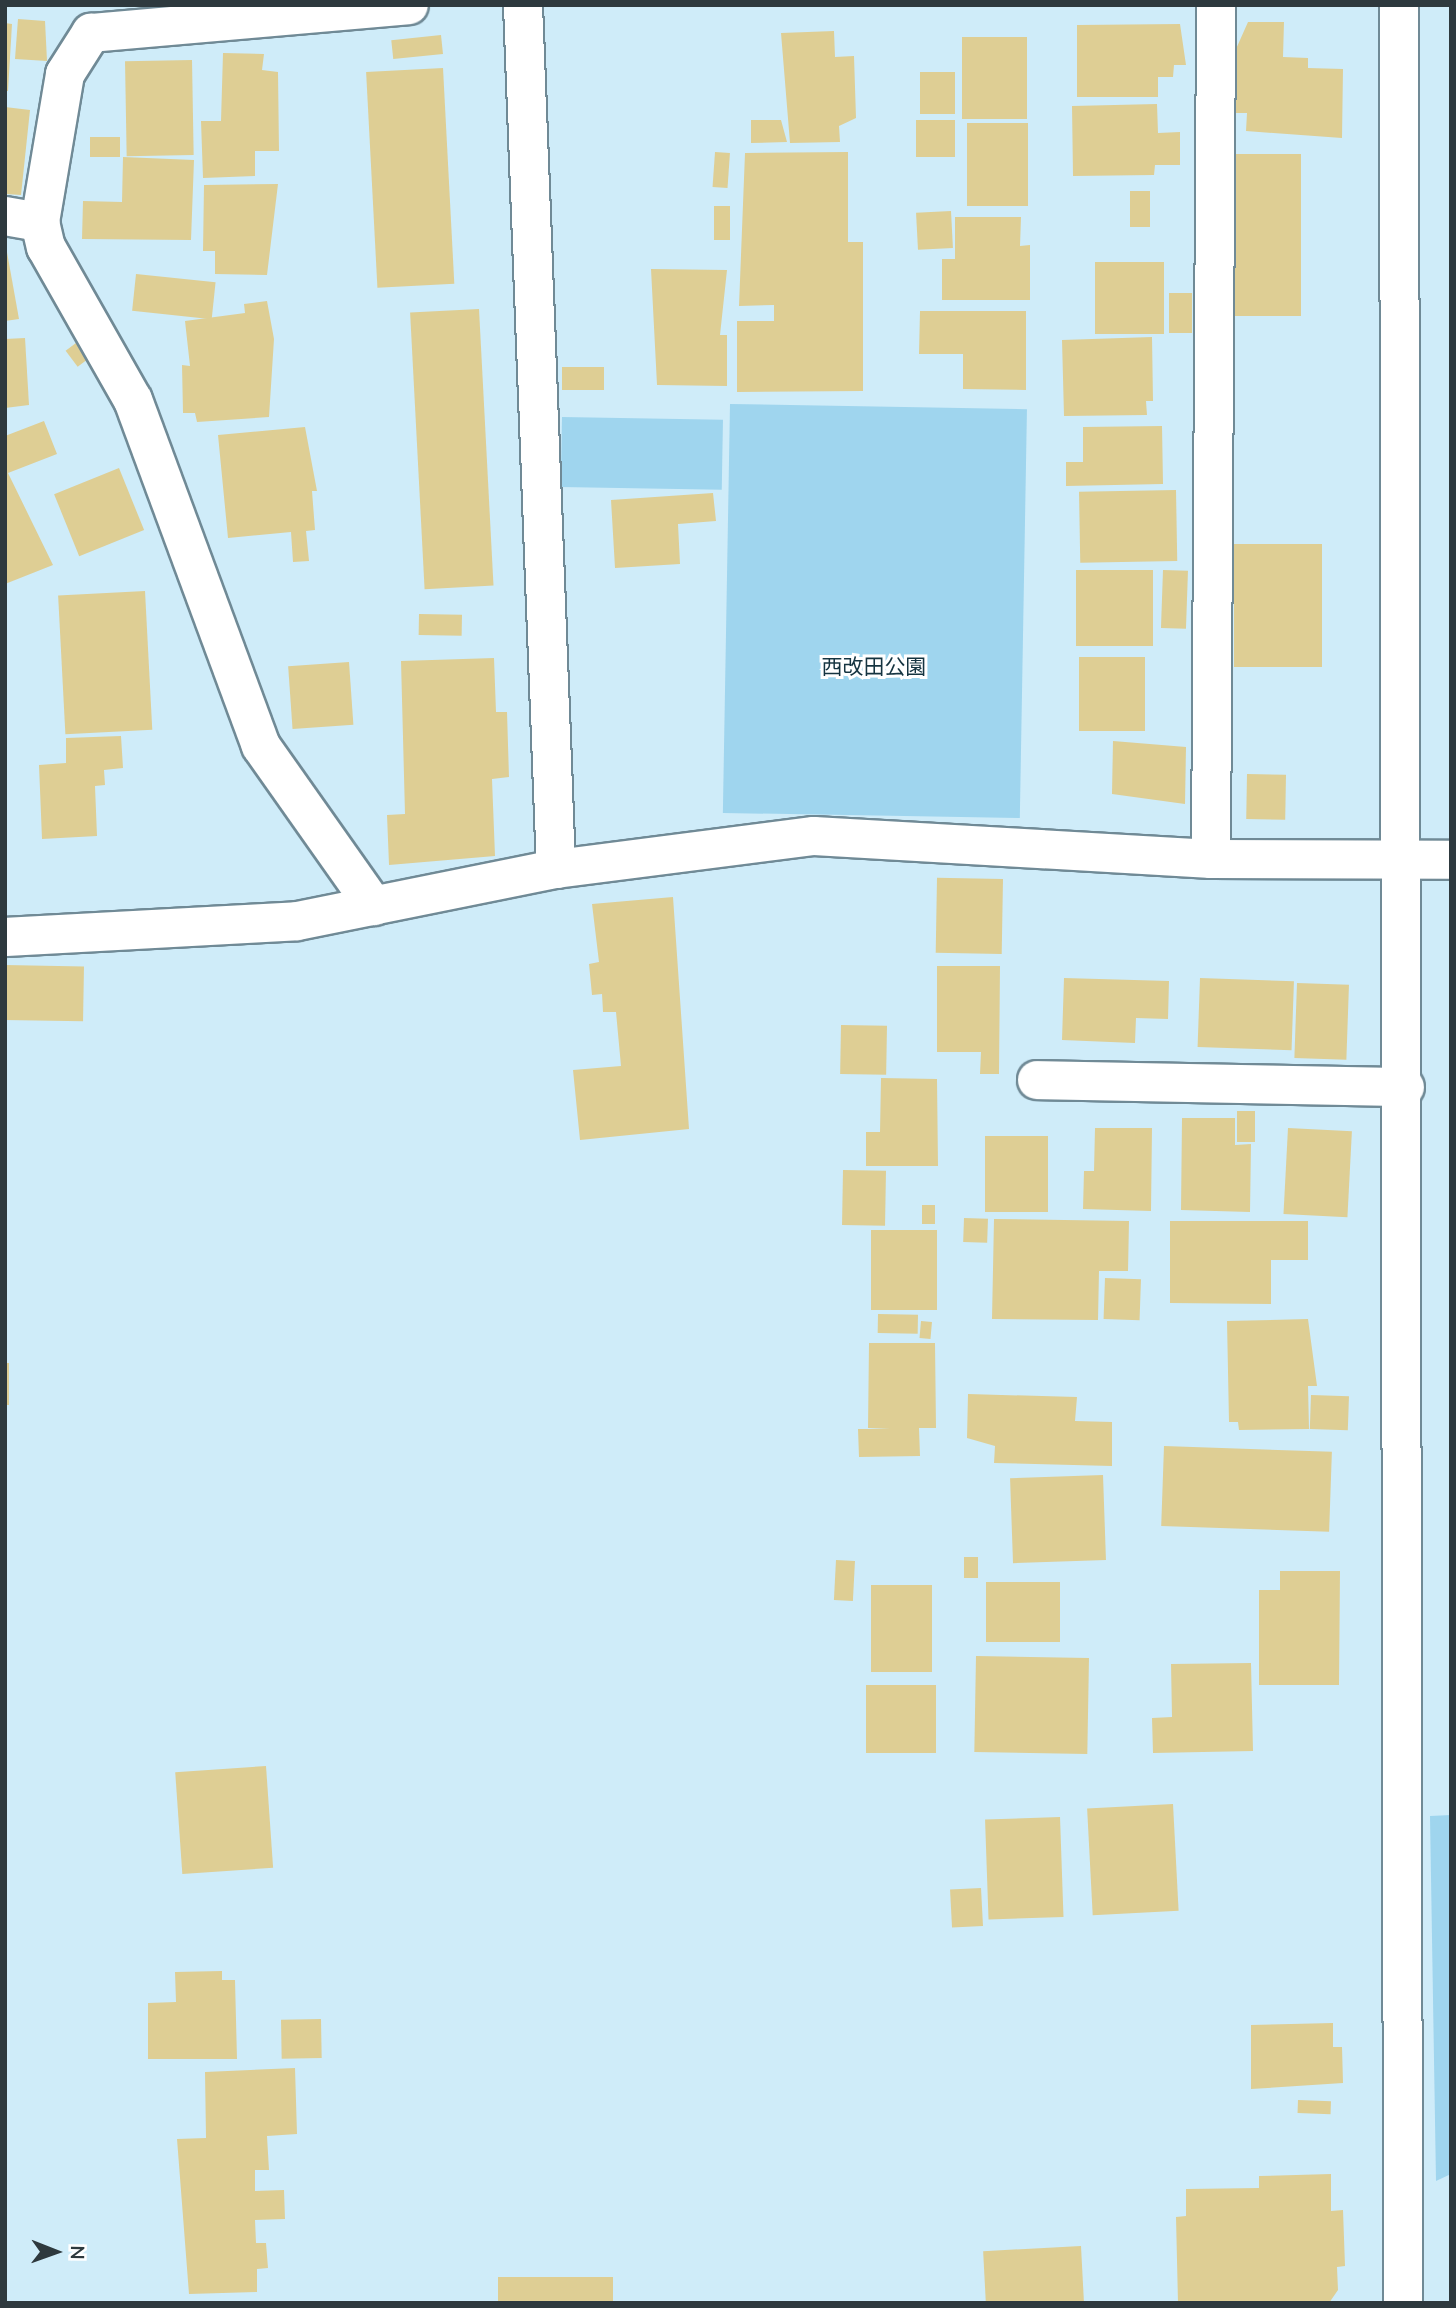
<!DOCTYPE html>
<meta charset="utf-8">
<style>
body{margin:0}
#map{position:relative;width:1456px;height:2308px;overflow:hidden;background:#cfecf9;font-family:"Nunito Sans","Noto Sans JP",sans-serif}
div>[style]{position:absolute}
.green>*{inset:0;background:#9fd5ee;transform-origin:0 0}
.building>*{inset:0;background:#dece94;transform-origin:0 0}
.roads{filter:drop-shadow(2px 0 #708a96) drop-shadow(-2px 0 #708a96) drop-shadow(0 2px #708a96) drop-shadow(0 -2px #708a96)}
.minor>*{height:38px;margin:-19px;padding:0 19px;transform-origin:19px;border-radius:19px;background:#fff}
span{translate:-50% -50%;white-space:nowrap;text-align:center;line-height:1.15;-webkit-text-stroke:6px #fff;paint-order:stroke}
.park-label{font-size:21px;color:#153441}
.frame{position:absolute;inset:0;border:7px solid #2e393e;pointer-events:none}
.north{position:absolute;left:21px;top:2217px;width:70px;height:70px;-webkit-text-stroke:5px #fff;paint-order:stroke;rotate:91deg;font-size:19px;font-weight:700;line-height:28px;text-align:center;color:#2e393e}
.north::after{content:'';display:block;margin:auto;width:24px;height:32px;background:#2e393e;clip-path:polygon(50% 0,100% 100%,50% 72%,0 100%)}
</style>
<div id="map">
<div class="green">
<i style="left:730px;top:404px;width:297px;height:409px;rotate:1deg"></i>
<i style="left:562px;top:417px;width:161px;height:70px;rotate:1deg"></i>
<i style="clip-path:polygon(1451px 1815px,1451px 2174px,1436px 2181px,1430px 1816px)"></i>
</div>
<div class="building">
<i style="clip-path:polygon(18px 19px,45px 21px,47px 61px,15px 59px)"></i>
<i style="clip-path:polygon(1248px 22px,1284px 22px,1283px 57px,1308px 58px,1308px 68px,1343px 69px,1342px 138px,1246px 131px,1247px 113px,1235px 113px,1236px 49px)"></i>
<i style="clip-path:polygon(5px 23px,12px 24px,8px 91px,5px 91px)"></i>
<i style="clip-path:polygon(1180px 24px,1186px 65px,1174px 65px,1173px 77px,1158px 77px,1158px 97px,1077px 97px,1077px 25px)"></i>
<i style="clip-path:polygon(834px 31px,835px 57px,854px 56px,856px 118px,839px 126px,840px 142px,790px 143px,781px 33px)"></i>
<i style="left:441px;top:35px;width:19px;height:50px;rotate:84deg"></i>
<i style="left:962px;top:37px;width:65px;height:82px"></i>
<i style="clip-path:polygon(223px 53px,264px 54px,262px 70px,278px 72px,279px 151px,255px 151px,255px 176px,203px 178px,201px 121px,221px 121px)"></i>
<i style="left:192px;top:60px;width:95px;height:67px;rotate:89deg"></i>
<i style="left:443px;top:68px;width:216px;height:77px;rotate:87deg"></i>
<i style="left:920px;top:72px;width:35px;height:42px"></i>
<i style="clip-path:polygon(1157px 104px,1158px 133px,1180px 132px,1180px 165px,1155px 165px,1154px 175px,1073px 176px,1072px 106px)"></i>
<i style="clip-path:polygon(5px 107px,30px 110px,21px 195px,5px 194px)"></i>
<i style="clip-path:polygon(751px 120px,781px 120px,787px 142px,751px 143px)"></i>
<i style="left:916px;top:120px;width:39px;height:37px"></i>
<i style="left:967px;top:123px;width:61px;height:83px"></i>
<i style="left:90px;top:137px;width:30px;height:20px"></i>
<i style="left:715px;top:152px;width:15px;height:35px;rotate:4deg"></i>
<i style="clip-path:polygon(848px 152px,848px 242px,863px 242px,863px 391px,737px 392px,737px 321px,774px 321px,774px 305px,739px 306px,745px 153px)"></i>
<i style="left:1224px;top:154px;width:77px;height:162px"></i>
<i style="clip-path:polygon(123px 157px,194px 160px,191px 240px,82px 239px,83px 201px,122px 202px)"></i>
<i style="clip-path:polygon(278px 184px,267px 275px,215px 274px,215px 251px,203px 251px,204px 185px)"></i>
<i style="left:1150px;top:191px;width:36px;height:20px;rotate:90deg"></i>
<i style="left:714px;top:206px;width:16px;height:34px"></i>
<i style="left:951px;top:211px;width:37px;height:35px;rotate:87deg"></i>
<i style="clip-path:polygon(955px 217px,1021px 217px,1020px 246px,1030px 245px,1030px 300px,942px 300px,942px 259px,955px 259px)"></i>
<i style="clip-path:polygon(5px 241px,19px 319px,5px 321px)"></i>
<i style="left:1095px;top:262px;width:69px;height:72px"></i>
<i style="clip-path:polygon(651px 269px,727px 270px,720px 335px,727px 335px,727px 386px,657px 385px)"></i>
<i style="left:136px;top:274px;width:80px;height:37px;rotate:6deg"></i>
<i style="left:1169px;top:293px;width:23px;height:40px"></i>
<i style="clip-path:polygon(267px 301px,274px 339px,269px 417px,197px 422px,195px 413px,183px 413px,182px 365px,190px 366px,185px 321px,245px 313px,244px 304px)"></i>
<i style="left:479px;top:309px;width:277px;height:69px;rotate:87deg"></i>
<i style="clip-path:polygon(920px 311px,1026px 311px,1026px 390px,963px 389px,963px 354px,919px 354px)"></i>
<i style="clip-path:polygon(1152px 337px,1153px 401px,1146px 401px,1147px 415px,1064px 416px,1062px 340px)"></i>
<i style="clip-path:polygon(25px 338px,29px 405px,5px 408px,5px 339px)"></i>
<i style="left:80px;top:340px;width:20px;height:18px;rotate:53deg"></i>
<i style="left:562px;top:367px;width:42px;height:23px"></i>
<i style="clip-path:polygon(44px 421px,57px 454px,8px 473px,53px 565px,5px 584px,5px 436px)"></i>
<i style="clip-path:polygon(1162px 426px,1163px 484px,1066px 486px,1066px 462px,1083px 462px,1083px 427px)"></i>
<i style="clip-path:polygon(305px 427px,317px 491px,312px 491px,315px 530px,306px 531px,309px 561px,293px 562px,291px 532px,228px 538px,218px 435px)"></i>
<i style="left:119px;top:468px;width:67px;height:70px;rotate:68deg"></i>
<i style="left:1176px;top:490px;width:71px;height:97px;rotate:89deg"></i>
<i style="clip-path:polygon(713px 493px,716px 521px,678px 524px,680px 564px,615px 568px,611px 500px)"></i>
<i style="left:1234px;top:544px;width:88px;height:123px"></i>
<i style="left:1076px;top:570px;width:77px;height:76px"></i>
<i style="left:1163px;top:570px;width:25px;height:58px;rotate:2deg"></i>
<i style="left:145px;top:591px;width:139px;height:87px;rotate:87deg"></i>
<i style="left:419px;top:614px;width:43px;height:21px;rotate:1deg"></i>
<i style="left:1145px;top:657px;width:74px;height:66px;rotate:90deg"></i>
<i style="clip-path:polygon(494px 658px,496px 712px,507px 712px,509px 777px,492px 779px,495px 856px,389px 865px,387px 815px,405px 814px,401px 661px)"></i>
<i style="left:349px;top:662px;width:63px;height:61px;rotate:86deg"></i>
<i style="clip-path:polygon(121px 736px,123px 768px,104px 770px,105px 785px,95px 786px,97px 836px,42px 839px,39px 765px,66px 763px,66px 738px)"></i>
<i style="clip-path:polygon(1113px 741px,1186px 747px,1185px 804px,1112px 794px)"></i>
<i style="left:1247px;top:774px;width:39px;height:45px;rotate:1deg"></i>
<i style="left:1003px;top:879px;width:75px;height:66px;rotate:91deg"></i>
<i style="clip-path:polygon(673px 897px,689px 1129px,580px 1140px,573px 1070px,621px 1066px,616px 1012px,603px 1012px,602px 994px,592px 995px,589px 964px,599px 962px,592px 904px)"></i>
<i style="left:5px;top:965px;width:79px;height:55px;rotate:1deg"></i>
<i style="clip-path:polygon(937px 966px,1000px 966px,999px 1074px,980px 1074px,981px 1052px,937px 1052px)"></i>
<i style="clip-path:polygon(1064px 978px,1169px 981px,1168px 1019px,1136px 1018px,1135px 1043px,1062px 1040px)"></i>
<i style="left:1200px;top:978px;width:94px;height:69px;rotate:2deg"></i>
<i style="left:1297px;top:983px;width:52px;height:75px;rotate:2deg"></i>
<i style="left:841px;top:1025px;width:46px;height:49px;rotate:1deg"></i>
<i style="clip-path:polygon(881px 1078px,937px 1079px,938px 1166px,866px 1166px,866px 1132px,880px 1132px)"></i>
<i style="left:1237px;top:1111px;width:18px;height:31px"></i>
<i style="clip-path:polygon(1182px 1118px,1235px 1118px,1235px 1145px,1251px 1144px,1250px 1212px,1181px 1210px)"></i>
<i style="clip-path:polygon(1095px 1128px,1152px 1128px,1151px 1211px,1083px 1209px,1084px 1171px,1094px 1171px)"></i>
<i style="left:1288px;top:1128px;width:64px;height:86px;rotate:3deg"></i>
<i style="left:985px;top:1136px;width:63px;height:76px"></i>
<i style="left:843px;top:1170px;width:43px;height:55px;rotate:1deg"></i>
<i style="left:922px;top:1205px;width:13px;height:19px"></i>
<i style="left:964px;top:1218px;width:24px;height:24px;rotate:2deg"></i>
<i style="clip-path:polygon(994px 1219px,1129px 1221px,1128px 1271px,1099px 1271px,1098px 1320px,992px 1319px)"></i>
<i style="clip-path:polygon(1170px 1221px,1308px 1221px,1308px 1260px,1271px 1260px,1271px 1304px,1170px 1303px)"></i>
<i style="left:871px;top:1230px;width:66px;height:80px"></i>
<i style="left:1105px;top:1278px;width:36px;height:41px;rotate:2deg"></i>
<i style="left:878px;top:1314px;width:40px;height:19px;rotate:1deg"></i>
<i style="clip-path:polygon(1308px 1319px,1317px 1386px,1308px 1386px,1309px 1429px,1239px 1430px,1238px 1422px,1229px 1422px,1227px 1321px)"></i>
<i style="left:921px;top:1321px;width:11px;height:17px;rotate:5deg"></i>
<i style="clip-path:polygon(869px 1343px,935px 1343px,936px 1428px,919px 1428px,920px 1456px,859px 1457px,858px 1429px,890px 1429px,868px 1428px)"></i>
<i style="left:5px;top:1363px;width:4px;height:42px"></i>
<i style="clip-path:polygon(968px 1394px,1077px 1397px,1075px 1421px,1112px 1422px,1112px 1466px,994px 1463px,995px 1446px,967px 1438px)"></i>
<i style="left:1311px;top:1395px;width:38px;height:34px;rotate:2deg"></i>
<i style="left:1164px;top:1446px;width:168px;height:80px;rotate:2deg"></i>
<i style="left:1103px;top:1475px;width:85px;height:93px;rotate:88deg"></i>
<i style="left:978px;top:1557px;width:21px;height:14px;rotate:90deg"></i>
<i style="left:836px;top:1560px;width:19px;height:40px;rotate:3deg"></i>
<i style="clip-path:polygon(1280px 1571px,1340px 1571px,1339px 1685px,1259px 1685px,1259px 1590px,1280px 1590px)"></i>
<i style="left:986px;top:1582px;width:74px;height:60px"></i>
<i style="left:871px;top:1585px;width:61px;height:87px"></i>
<i style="left:976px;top:1656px;width:113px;height:96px;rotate:1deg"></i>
<i style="clip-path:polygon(1251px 1663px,1253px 1751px,1153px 1753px,1152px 1718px,1172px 1717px,1171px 1664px)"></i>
<i style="left:866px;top:1685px;width:70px;height:68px"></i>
<i style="left:266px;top:1766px;width:102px;height:91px;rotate:86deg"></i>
<i style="left:1173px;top:1804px;width:107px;height:86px;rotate:87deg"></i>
<i style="left:1060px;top:1817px;width:100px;height:75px;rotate:88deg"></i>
<i style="left:981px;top:1888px;width:38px;height:31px;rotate:87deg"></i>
<i style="clip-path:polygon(222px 1971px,222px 1980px,235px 1980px,237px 2059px,148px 2059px,148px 2003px,176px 2002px,175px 1972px)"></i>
<i style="left:321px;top:2019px;width:39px;height:40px;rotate:89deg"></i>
<i style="clip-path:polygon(1333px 2023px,1333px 2047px,1342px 2047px,1343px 2083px,1251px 2089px,1251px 2025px)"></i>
<i style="clip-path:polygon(295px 2068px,297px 2134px,267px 2136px,269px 2170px,255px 2170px,255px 2191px,284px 2190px,285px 2219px,255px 2220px,256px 2243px,266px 2243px,268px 2268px,257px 2269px,257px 2292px,189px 2294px,177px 2139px,206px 2138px,205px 2072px)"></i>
<i style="left:1298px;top:2100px;width:33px;height:13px;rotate:2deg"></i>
<i style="clip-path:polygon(1331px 2174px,1331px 2211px,1343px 2210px,1345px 2266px,1337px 2267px,1338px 2290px,1329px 2303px,1178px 2303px,1176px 2217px,1186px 2216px,1186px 2189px,1259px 2188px,1259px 2176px)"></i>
<i style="left:1081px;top:2246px;width:57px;height:98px;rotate:87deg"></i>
<i style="left:613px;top:2277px;width:26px;height:115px;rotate:90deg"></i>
</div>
<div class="roads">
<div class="minor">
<i style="left:523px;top:5px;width:865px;rotate:87.81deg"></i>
<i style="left:1399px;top:5px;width:2298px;rotate:89.9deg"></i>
<i style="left:5px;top:216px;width:36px;rotate:10deg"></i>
<i style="left:40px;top:222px;width:26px;rotate:77deg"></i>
<i style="left:46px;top:247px;width:176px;rotate:60.4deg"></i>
<i style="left:133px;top:400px;width:369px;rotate:69.7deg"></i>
<i style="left:261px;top:746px;width:196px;rotate:54.8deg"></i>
<i style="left:40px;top:222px;width:150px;rotate:-80.4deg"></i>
<i style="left:65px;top:74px;width:49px;rotate:-57.6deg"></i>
<i style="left:91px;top:33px;width:319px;rotate:-5deg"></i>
<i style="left:1211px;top:859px;width:854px;rotate:-89.66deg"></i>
<i style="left:5px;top:937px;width:292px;rotate:-3.1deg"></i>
<i style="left:297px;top:921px;width:264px;rotate:-11.4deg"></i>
<i style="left:556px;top:869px;width:260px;rotate:-7.3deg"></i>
<i style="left:814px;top:836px;width:398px;rotate:3.3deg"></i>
<i style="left:1211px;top:859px;width:240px;rotate:0.2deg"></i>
<i style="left:1037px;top:1080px;width:368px;rotate:1.1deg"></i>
</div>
</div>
<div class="park-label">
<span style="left:874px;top:667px">西改田公園</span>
</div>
<div class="frame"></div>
<div class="north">N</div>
</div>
